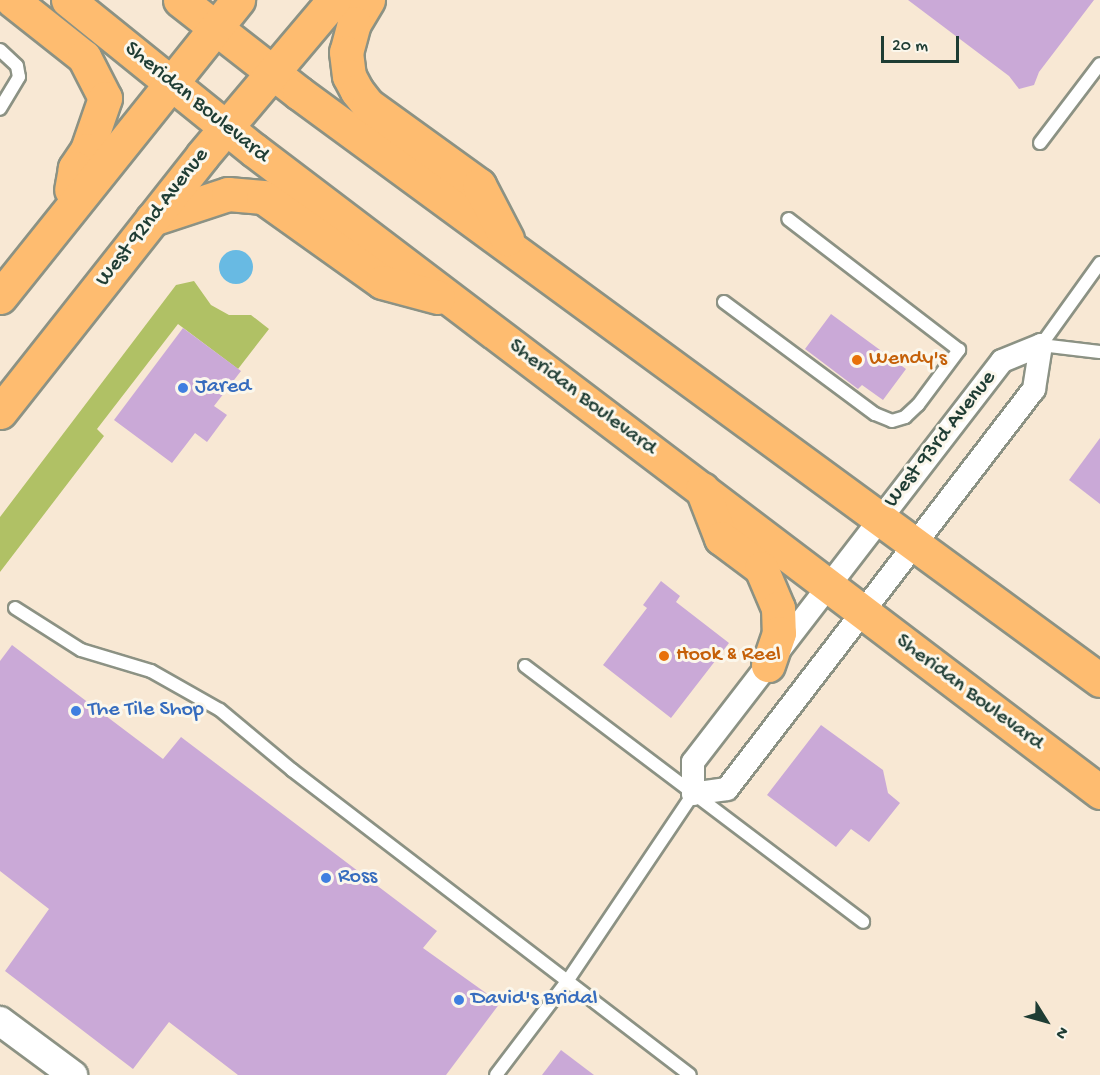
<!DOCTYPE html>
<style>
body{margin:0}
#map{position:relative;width:1100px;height:1075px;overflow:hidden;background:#f8e8d4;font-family:"Gochi Hand",sans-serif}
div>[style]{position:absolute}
.green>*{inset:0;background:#b0c165}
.water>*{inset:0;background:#68bae3}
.round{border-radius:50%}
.building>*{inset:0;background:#caa9d7}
.roads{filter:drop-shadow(2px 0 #8c9284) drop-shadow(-2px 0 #8c9284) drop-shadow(0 2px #8c9284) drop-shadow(0 -2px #8c9284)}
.service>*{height:12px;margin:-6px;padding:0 6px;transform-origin:6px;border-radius:6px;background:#fff}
.minor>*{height:22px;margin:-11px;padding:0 11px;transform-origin:11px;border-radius:11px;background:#fff}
.tertiary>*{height:28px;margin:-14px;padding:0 14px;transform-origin:14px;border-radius:14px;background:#fff}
.primary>*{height:33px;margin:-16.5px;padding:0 16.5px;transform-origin:16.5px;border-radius:16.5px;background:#febc70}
.dots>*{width:16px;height:16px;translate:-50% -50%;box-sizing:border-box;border:3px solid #fbf7ec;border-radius:50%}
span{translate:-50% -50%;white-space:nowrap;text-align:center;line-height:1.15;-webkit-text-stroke:6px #fbf7ec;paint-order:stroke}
.street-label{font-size:22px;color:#1f3d34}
.food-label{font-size:22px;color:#c56008}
.left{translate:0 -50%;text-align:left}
.shop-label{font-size:22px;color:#366cbe}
.north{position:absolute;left:1016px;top:991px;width:60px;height:60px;-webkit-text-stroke:4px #fbf7ec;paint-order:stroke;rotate:127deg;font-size:16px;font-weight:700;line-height:24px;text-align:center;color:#1f3d34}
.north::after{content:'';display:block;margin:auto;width:21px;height:27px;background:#1f3d34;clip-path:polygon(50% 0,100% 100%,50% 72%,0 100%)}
.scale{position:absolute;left:881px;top:36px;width:78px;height:27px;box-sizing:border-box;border:3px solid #1f3d34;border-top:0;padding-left:8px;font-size:18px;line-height:21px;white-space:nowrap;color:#1f3d34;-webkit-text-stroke:4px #fbf7ec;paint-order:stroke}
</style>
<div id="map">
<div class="green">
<i style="clip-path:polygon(194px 281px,211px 305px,229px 315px,251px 315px,269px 329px,238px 369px,178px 324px,97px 429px,104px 436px,0 572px,0 517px,176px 285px)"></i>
</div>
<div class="water">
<i class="round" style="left:219px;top:250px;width:34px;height:34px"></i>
</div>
<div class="building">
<i style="clip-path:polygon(908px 0,1094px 0,1039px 72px,1034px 85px,1019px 89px,1009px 76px)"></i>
<i style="clip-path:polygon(831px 314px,906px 369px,883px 400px,862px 385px,858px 389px,805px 349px)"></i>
<i style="clip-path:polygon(183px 328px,241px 371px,214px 406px,227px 415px,207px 442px,195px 433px,172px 463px,114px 420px)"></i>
<i style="clip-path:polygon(1100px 438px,1100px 504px,1069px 480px)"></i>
<i style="clip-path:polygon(661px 581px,680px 596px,676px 602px,729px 643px,671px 718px,603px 665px,647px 608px,643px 605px)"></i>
<i style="clip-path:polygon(12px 645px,163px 759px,181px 737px,437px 931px,423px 948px,500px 1003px,446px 1075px,238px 1075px,169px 1022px,133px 1069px,5px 971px,49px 909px,0 871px,0 661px)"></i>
<i style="clip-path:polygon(821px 725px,883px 770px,888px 793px,900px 803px,869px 842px,851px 829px,836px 847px,767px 795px)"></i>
<i style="clip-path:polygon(561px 1050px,594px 1075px,542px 1075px)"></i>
</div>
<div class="roads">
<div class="service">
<i style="left:0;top:50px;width:23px;rotate:43deg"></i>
<i style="left:17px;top:66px;width:11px;rotate:80deg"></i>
<i style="left:19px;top:77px;width:37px;rotate:121deg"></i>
<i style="left:1040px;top:143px;width:99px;rotate:-52.8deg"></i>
<i style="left:1100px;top:263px;width:101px;rotate:125.7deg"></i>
<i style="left:1041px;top:345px;width:59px;rotate:6.8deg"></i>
<i style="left:724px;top:302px;width:188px;rotate:36.6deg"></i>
<i style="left:875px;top:414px;width:18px;rotate:22deg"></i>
<i style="left:892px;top:421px;width:14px;rotate:-17deg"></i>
<i style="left:905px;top:417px;width:18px;rotate:-43deg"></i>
<i style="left:918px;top:405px;width:69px;rotate:-53.3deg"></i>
<i style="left:959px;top:350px;width:215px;rotate:-142.5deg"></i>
<i style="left:15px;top:608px;width:78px;rotate:32.5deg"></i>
<i style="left:81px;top:650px;width:73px;rotate:16.7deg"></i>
<i style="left:151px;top:671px;width:79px;rotate:29.5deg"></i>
<i style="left:220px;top:710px;width:94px;rotate:39.8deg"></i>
<i style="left:292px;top:770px;width:501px;rotate:37.46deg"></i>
<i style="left:525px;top:666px;width:424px;rotate:37.1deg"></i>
<i style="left:496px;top:1075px;width:119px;rotate:-52.8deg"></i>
<i style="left:568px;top:980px;width:224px;rotate:-56.1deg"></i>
</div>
<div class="minor">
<i style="left:1041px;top:345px;width:45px;rotate:99deg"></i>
<i style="left:1034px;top:389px;width:504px;rotate:127.51deg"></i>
<i style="left:727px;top:789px;width:34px;rotate:172deg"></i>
<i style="left:693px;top:794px;width:32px;rotate:-90deg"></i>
<i style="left:693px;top:762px;width:506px;rotate:-52.38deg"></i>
<i style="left:1002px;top:361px;width:42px;rotate:-22.3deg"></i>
</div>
<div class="tertiary">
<i style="left:0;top:1021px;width:91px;rotate:36.5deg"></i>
</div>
<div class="primary">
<i style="left:12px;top:0;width:92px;rotate:38.4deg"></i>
<i style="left:84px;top:57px;width:46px;rotate:62.9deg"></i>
<i style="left:105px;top:98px;width:55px;rotate:109.1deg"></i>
<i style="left:87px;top:150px;width:22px;rotate:124deg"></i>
<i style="left:75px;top:168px;width:22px;rotate:100deg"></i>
<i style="left:68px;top:0;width:239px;rotate:38.9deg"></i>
<i style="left:254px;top:150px;width:1062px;rotate:37.19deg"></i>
<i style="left:180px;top:0;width:151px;rotate:38deg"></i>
<i style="left:299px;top:93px;width:993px;rotate:36.24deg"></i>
<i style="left:368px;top:0;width:27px;rotate:121deg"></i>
<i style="left:354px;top:23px;width:30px;rotate:105deg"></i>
<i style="left:346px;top:52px;width:24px;rotate:83deg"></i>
<i style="left:349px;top:76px;width:17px;rotate:62deg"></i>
<i style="left:357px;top:91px;width:18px;rotate:52deg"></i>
<i style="left:368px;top:105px;width:137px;rotate:35.8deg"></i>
<i style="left:479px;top:185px;width:61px;rotate:62.6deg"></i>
<i style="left:152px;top:219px;width:80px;rotate:-18.2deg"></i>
<i style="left:228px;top:194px;width:35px;rotate:5deg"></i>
<i style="left:263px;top:197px;width:146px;rotate:35.5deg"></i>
<i style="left:382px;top:282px;width:58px;rotate:15deg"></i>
<i style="left:0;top:297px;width:381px;rotate:-51.3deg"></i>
<i style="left:0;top:412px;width:326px;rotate:-51.7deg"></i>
<i style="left:202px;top:156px;width:204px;rotate:-49.8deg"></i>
<i style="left:702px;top:489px;width:53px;rotate:68.8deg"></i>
<i style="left:721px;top:538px;width:50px;rotate:36.9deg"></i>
<i style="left:761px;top:568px;width:43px;rotate:67deg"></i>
<i style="left:778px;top:608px;width:25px;rotate:88deg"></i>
<i style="left:779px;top:633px;width:34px;rotate:109deg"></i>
</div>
</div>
<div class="dots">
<i style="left:857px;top:360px;background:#e8710a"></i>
<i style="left:183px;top:388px;background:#3f7fe0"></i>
<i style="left:664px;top:656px;background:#e8710a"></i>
<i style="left:76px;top:711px;background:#3f7fe0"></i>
<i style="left:326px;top:878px;background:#3f7fe0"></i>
<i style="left:459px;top:1000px;background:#3f7fe0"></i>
</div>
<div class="street-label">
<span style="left:196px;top:103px;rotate:39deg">Sheridan Boulevard</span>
<span style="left:153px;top:218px;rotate:-52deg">West 92nd Avenue</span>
<span style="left:582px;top:398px;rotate:37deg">Sheridan Boulevard</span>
<span style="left:941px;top:440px;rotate:-52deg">West 93rd Avenue</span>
<span style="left:969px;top:693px;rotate:37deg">Sheridan Boulevard</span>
</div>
<div class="food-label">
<span class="left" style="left:869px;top:360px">Wendy's</span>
<span class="left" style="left:676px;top:656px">Hook &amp; Reel</span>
</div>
<div class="shop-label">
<span class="left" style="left:195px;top:388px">Jared</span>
<span class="left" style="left:88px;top:711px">The Tile Shop</span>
<span class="left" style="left:338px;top:878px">Ross</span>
<span class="left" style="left:471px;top:1000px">David's Bridal</span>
</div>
<div class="north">N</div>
<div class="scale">20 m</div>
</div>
